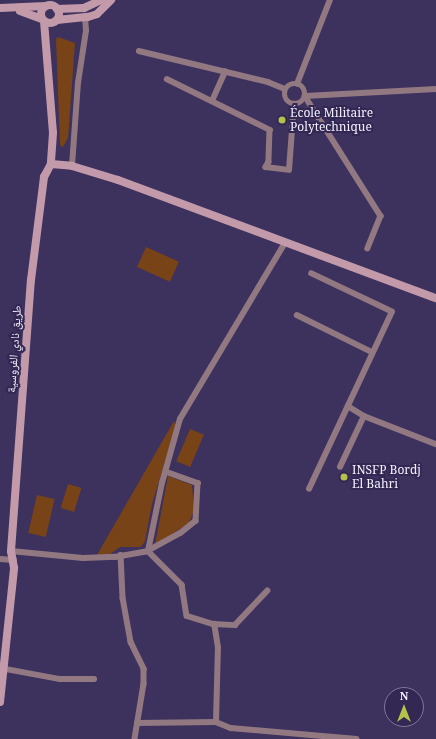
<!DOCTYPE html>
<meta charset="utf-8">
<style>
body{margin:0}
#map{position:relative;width:436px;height:739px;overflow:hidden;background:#3d315e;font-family:"Noto Serif","Noto Naskh Arabic",serif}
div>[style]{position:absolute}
.green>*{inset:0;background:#794318;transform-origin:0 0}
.street>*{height:5.5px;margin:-2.75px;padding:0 2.75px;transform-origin:2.75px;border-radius:2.75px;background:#927881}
.street>.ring{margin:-2.75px;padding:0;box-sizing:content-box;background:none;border:5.5px solid #927881;border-radius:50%}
.secondary>*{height:8px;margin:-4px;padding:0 4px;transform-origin:4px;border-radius:4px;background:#c39aa9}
.secondary>.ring{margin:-4px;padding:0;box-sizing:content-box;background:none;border:8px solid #c39aa9;border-radius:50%}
.dots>*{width:11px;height:11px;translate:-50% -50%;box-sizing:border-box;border:2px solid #332753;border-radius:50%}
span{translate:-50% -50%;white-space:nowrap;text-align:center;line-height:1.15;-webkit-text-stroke:4px #332753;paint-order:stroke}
.poi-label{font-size:12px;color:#f3f1fd}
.left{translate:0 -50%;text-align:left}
.street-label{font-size:12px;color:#f3f1fd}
.north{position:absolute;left:384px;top:687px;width:40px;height:40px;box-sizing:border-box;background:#332753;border:1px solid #807897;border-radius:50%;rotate:0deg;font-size:11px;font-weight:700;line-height:16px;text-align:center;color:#f3f1fd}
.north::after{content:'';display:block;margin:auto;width:14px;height:18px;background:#b5c249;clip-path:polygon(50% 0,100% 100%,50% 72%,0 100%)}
</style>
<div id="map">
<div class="green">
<i style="clip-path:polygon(58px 37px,75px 43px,68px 138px,63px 147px,60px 145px,56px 39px)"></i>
<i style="left:146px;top:247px;width:36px;height:22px;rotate:24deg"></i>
<i style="clip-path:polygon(174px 421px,176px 426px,152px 504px,145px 541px,141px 547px,120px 547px,110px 554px,97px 555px)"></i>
<i style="left:190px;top:429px;width:15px;height:35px;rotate:23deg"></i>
<i style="clip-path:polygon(168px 476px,192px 485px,194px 510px,189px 523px,155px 545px)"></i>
<i style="left:68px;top:484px;width:14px;height:25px;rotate:17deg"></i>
<i style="left:37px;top:495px;width:18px;height:39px;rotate:13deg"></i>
</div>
<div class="street">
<i style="left:139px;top:51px;width:133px;rotate:13.5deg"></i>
<i style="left:268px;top:82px;width:18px;rotate:22deg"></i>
<i style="left:167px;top:79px;width:115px;rotate:26.3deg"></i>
<i style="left:270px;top:130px;width:32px;rotate:92deg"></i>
<i style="left:269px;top:162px;width:6px;rotate:121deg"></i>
<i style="left:266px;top:167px;width:23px;rotate:7deg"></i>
<i style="left:289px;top:170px;width:66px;rotate:-85.7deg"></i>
<i class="ring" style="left:285px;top:84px;width:14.5px;height:14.5px"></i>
<i style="left:297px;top:84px;width:90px;rotate:-68.6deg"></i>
<i style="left:305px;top:96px;width:142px;rotate:57.7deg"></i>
<i style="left:381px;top:216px;width:35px;rotate:112deg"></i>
<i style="left:305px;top:96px;width:131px;rotate:-3.1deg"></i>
<i style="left:212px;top:101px;width:32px;rotate:-66deg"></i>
<i style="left:72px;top:166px;width:83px;rotate:-85.9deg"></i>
<i style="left:78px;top:83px;width:53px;rotate:-81.3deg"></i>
<i style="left:86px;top:31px;width:13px;rotate:-94deg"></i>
<i style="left:297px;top:315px;width:84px;rotate:26.3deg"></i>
<i style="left:348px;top:406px;width:19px;rotate:32deg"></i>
<i style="left:364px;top:416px;width:77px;rotate:21.3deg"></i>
<i style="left:340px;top:467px;width:56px;rotate:-64.8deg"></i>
<i style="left:167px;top:472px;width:33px;rotate:20deg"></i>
<i style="left:198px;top:483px;width:38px;rotate:93deg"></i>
<i style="left:196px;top:521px;width:19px;rotate:141deg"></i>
<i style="left:181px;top:533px;width:38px;rotate:151deg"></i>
<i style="left:148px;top:551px;width:48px;rotate:45deg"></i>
<i style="left:182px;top:585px;width:31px;rotate:81deg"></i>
<i style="left:187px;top:616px;width:28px;rotate:17deg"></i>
<i style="left:214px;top:624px;width:21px;rotate:3deg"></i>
<i style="left:235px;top:625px;width:47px;rotate:-46.7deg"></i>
<i style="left:309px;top:489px;width:195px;rotate:-64.9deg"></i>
<i style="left:392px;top:312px;width:89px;rotate:-154.6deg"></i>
<i style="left:11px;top:551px;width:72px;rotate:5.6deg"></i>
<i style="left:83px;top:558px;width:32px;rotate:-2deg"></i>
<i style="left:115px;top:557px;width:34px;rotate:-10deg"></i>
<i style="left:148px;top:551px;width:69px;rotate:-78.4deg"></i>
<i style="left:162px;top:483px;width:66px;rotate:-74.3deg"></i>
<i style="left:180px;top:419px;width:205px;rotate:-59.2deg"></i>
<i style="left:121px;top:555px;width:43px;rotate:87.3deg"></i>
<i style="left:123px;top:598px;width:45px;rotate:79.7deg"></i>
<i style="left:131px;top:642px;width:30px;rotate:64deg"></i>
<i style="left:144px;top:669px;width:15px;rotate:90deg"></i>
<i style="left:144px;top:684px;width:56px;rotate:99.3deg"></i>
<i style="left:0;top:559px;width:14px;rotate:4deg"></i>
<i style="left:0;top:668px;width:61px;rotate:10.4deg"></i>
<i style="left:60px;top:679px;width:34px"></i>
<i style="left:216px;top:722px;width:16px;rotate:22deg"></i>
<i style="left:231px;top:728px;width:126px;rotate:5deg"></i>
<i style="left:137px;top:723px;width:79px;rotate:-0.7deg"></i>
<i style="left:216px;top:722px;width:74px;rotate:-88.5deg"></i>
<i style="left:218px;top:648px;width:24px;rotate:-99deg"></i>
</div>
<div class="secondary">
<i class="ring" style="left:41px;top:5px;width:10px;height:10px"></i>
<i style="left:0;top:8px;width:46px;rotate:-2.5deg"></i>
<i style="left:57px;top:9px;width:27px;rotate:-2deg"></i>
<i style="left:84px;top:8px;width:19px;rotate:-25deg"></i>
<i style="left:20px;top:11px;width:23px;rotate:20deg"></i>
<i style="left:57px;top:20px;width:31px;rotate:-6deg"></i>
<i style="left:88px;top:17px;width:9px;rotate:-18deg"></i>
<i style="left:97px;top:14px;width:20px;rotate:-45deg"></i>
<i style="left:44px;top:21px;width:112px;rotate:85.4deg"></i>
<i style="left:53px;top:133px;width:31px;rotate:94deg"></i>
<i style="left:0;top:702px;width:135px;rotate:-84deg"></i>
<i style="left:14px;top:568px;width:17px;rotate:-100deg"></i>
<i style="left:11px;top:551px;width:272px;rotate:-85.8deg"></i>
<i style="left:31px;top:280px;width:104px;rotate:-82.8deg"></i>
<i style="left:44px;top:177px;width:15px;rotate:-62deg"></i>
<i style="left:51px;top:164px;width:21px;rotate:5deg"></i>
<i style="left:72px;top:166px;width:48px;rotate:16.9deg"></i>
<i style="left:118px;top:180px;width:339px;rotate:20.4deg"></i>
</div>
<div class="dots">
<i style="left:282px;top:120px;background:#b5c249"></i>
<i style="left:344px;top:477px;background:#b5c249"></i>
</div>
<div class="poi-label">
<span class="left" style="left:290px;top:120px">École Militaire<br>Polytechnique</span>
<span class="left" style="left:352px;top:477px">INSFP Bordj<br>El Bahri</span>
</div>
<div class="street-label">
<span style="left:14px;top:349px;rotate:-86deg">طريق نادي الفروسية</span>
</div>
<div class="north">N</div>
</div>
